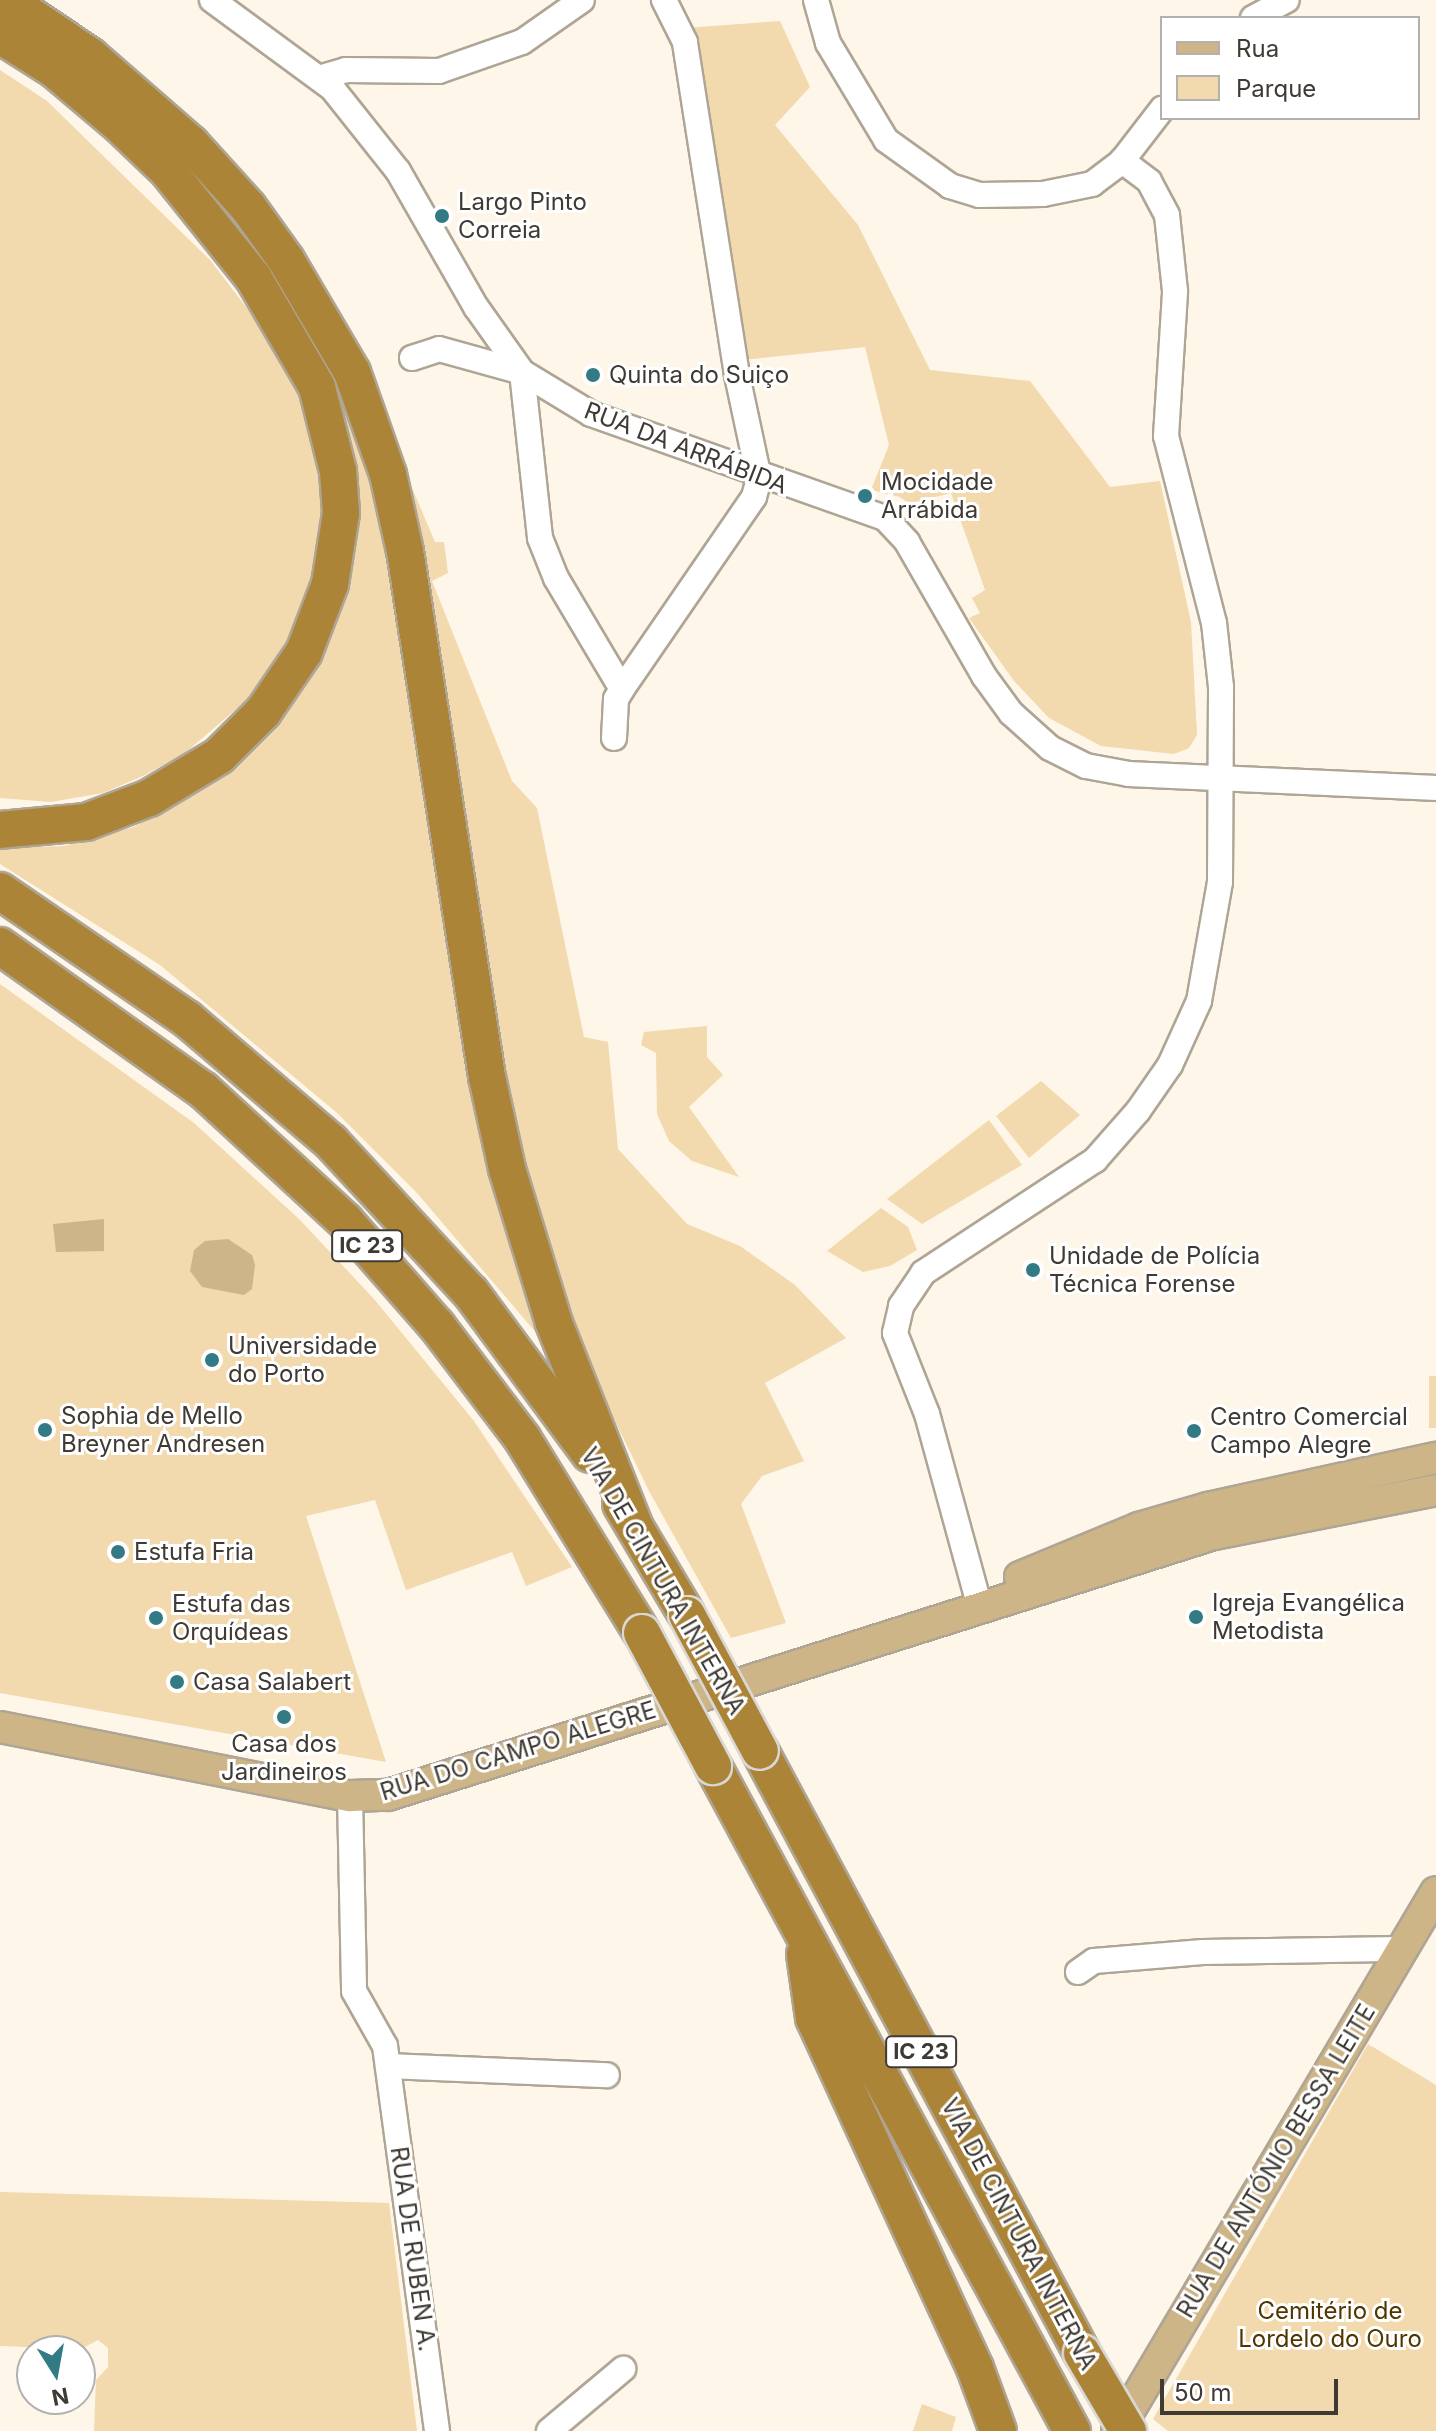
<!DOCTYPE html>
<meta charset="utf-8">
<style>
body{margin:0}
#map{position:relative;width:1436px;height:2431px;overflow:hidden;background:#fef6e8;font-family:Inter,sans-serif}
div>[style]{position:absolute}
.green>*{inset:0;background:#f2d9ae;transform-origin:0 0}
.water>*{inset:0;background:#ceb489}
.roads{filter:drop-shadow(2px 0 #afa595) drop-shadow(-2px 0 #afa595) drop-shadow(0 2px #afa595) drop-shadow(0 -2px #afa595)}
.minor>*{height:24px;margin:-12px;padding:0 12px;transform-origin:12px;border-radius:12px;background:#fff}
.major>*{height:30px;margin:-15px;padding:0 15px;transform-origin:15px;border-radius:15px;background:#cdb587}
.highway>*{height:36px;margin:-18px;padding:0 18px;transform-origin:18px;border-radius:18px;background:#ac8437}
.bridges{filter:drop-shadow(2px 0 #d9d8d6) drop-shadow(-2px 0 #d9d8d6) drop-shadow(0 2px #d9d8d6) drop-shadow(0 -2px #d9d8d6)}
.highway-bridge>*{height:36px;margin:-18px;padding:0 18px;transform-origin:18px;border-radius:18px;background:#ac8437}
.dots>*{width:22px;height:22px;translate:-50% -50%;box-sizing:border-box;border:4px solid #fff;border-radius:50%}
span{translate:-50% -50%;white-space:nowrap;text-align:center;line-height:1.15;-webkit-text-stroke:6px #fff;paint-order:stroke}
.shield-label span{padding:2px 6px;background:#fff;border:2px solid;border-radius:6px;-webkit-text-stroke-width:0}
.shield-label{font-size:22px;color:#3f3b34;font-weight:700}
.poi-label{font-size:24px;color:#3f3b34}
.left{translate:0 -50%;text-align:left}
.street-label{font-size:24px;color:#3f3b34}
.park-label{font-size:24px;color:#503700}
.legend{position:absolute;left:1160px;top:16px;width:260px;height:104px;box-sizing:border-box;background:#fff;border:2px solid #b2b1ae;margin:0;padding:10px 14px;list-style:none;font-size:24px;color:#3f3b34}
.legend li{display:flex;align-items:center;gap:16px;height:40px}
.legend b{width:40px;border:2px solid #b2b1ae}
.north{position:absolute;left:16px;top:2335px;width:80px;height:80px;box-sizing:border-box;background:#fff;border:2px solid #b2b1ae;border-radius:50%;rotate:169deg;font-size:22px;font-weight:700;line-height:32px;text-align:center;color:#3f3b34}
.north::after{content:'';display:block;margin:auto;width:28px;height:36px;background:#337b84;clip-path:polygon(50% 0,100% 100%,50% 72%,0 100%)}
.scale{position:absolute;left:1160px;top:2379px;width:178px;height:36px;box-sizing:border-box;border:4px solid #3f3b34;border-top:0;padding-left:10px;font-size:24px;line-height:28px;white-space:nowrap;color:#3f3b34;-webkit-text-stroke:6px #fff;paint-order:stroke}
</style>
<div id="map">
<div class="green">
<i style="clip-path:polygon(0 10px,104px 81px,234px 209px,310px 319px,348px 398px,397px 572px,544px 1342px,417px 1193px,336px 1112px,160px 965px,0 864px,0 848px,64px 846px,134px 827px,190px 796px,236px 761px,350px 560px,298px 326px,0 24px)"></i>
<i style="clip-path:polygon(780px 21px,810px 87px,775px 125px,858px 225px,930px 370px,1030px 381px,1110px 487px,1160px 481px,1191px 622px,1197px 735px,1189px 748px,1174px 754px,1101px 746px,1049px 718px,1014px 681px,969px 618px,980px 613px,972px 598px,985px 590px,951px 493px,931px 498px,921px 512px,900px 497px,871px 490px,889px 445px,865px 347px,743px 360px,685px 28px)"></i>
<i style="clip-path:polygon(0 70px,47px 101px,210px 260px,272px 341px,307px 407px,320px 465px,322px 522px,314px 572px,301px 616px,256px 692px,185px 753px,143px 776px,103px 793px,51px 802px,0 798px)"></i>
<i style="clip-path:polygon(395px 448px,435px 542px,444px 542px,448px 573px,432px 581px,512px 781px,537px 808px,584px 1037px,608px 1042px,618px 1149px,687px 1224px,740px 1246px,795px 1285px,846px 1338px,765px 1383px,804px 1461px,762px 1476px,741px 1504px,786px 1623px,731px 1638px,649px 1491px,583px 1355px,535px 1216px,504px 1090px,483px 938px)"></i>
<i style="clip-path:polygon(0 984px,194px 1123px,299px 1219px,374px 1299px,474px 1421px,572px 1567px,526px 1586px,512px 1552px,406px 1590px,375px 1500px,306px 1516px,386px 1762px,0 1693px)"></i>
<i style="clip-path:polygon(707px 1026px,707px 1057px,723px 1075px,689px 1107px,739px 1177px,692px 1161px,669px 1141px,657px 1114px,656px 1053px,641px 1045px,644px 1032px)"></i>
<i style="clip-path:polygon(1041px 1081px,1080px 1115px,1029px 1158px,996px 1116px)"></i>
<i style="clip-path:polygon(989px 1120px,1022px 1165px,922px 1224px,887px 1199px)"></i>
<i style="clip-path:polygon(881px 1208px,908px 1227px,917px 1250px,890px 1266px,863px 1272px,827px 1251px)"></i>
<i style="left:1436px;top:1376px;width:52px;height:7px;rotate:90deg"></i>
<i style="clip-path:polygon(1368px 2044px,1436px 2085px,1436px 2431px,1168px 2431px,1153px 2419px)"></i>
<i style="clip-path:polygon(0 2192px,389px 2203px,417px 2431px,94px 2431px,96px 2380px,108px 2367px,108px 2348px,98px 2340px,81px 2349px,0 2346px)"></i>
<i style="clip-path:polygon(922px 2404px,956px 2417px,952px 2431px,913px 2431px)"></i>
</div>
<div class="water">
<i style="clip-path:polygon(104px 1219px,104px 1251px,56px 1252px,53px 1224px)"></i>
<i style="clip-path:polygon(228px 1239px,252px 1255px,255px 1265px,252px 1289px,244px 1295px,202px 1287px,190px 1271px,194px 1250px,205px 1241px)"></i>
</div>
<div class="roads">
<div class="minor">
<i style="left:212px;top:0;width:149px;rotate:36.3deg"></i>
<i style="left:332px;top:88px;width:106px;rotate:51.5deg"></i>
<i style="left:398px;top:171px;width:157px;rotate:60.2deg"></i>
<i style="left:476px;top:307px;width:80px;rotate:54.7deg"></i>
<i style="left:522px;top:372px;width:81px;rotate:31.3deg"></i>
<i style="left:591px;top:414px;width:312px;rotate:19.5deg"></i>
<i style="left:885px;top:518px;width:33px;rotate:47deg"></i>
<i style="left:907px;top:542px;width:155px;rotate:60.1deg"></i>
<i style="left:984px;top:676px;width:46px;rotate:53.9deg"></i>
<i style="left:1011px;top:713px;width:52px;rotate:41.9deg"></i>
<i style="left:1050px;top:748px;width:40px;rotate:26.6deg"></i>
<i style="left:1086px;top:766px;width:44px;rotate:10.5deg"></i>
<i style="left:1129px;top:774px;width:307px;rotate:2.6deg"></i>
<i style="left:816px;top:0;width:45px;rotate:74.4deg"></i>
<i style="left:828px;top:43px;width:113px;rotate:59.1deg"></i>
<i style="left:886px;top:140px;width:79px;rotate:35.7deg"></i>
<i style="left:950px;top:186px;width:30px;rotate:17deg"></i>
<i style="left:979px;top:195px;width:64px;rotate:-0.9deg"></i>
<i style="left:1043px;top:194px;width:50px;rotate:-11.5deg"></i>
<i style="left:1092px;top:184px;width:38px;rotate:-37deg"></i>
<i style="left:1122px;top:161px;width:66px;rotate:-52.4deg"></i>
<i style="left:1253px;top:18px;width:38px;rotate:-28deg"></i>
<i style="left:322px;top:77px;width:25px;rotate:-16deg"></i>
<i style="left:346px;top:70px;width:93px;rotate:0.6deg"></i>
<i style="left:439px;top:71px;width:88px;rotate:-19.3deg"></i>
<i style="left:522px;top:42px;width:73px;rotate:-35deg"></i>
<i style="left:412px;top:358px;width:28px;rotate:-18deg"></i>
<i style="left:439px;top:349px;width:86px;rotate:15.5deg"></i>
<i style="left:522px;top:372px;width:167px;rotate:83.8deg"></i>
<i style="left:540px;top:538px;width:43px;rotate:68.2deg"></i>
<i style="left:556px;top:578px;width:129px;rotate:59.3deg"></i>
<i style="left:622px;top:689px;width:233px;rotate:-55.5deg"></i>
<i style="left:754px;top:497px;width:20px;rotate:-75deg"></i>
<i style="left:759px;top:478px;width:105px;rotate:-102.1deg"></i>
<i style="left:737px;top:375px;width:337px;rotate:-98.9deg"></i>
<i style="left:685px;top:42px;width:47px;rotate:-116.6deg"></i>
<i style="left:614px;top:738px;width:39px;rotate:-87deg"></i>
<i style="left:616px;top:699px;width:12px;rotate:-59deg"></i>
<i style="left:979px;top:1604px;width:197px;rotate:-105.3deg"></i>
<i style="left:927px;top:1414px;width:87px;rotate:-111.6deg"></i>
<i style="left:895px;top:1333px;width:28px;rotate:-77deg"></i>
<i style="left:901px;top:1306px;width:40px;rotate:-56deg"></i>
<i style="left:923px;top:1273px;width:206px;rotate:-33.3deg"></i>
<i style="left:1095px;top:1160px;width:65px;rotate:-48.7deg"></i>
<i style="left:1138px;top:1111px;width:56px;rotate:-55.2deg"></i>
<i style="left:1170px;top:1065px;width:70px;rotate:-65.6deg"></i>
<i style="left:1199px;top:1001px;width:121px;rotate:-80deg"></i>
<i style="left:1220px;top:882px;width:195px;rotate:-89.7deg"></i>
<i style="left:1221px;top:687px;width:64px;rotate:-96.2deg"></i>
<i style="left:1214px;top:623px;width:193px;rotate:-104.4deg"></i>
<i style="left:1166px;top:436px;width:145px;rotate:-86.4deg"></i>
<i style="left:1175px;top:291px;width:76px;rotate:-96deg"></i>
<i style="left:1167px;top:215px;width:38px;rotate:-118deg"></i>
<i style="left:1149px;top:181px;width:34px;rotate:-143deg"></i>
<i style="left:350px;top:1796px;width:195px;rotate:88.8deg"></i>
<i style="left:354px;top:1991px;width:63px;rotate:60.6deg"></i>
<i style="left:385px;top:2046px;width:388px;rotate:82.3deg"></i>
<i style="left:1078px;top:1972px;width:19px;rotate:-35deg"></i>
<i style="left:1094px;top:1961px;width:109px;rotate:-4.7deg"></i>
<i style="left:1203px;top:1952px;width:199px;rotate:-0.9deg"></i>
<i style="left:388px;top:2066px;width:219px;rotate:2.4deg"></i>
<i style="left:549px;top:2431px;width:97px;rotate:-40deg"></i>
</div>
<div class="major">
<i style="left:1020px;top:1577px;width:129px;rotate:-22.4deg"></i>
<i style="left:1139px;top:1528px;width:72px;rotate:-16.2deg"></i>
<i style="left:1208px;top:1508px;width:233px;rotate:-12.4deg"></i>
<i style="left:0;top:1727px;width:357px;rotate:11.2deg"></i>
<i style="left:350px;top:1796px;width:38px;rotate:-2deg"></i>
<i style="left:388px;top:1795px;width:866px;rotate:-17.54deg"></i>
<i style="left:1214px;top:1534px;width:226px;rotate:-11.2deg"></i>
<i style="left:1117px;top:2431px;width:626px;rotate:-59.38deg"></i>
</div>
<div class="highway">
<i style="left:7px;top:0;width:100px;rotate:34deg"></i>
<i style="left:90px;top:56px;width:134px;rotate:41.1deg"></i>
<i style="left:191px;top:144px;width:85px;rotate:47.9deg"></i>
<i style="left:248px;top:207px;width:65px;rotate:54.4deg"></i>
<i style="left:286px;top:260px;width:130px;rotate:59.5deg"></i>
<i style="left:352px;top:372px;width:108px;rotate:70.6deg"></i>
<i style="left:388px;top:474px;width:79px;rotate:77.6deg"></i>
<i style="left:405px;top:551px;width:532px;rotate:81.14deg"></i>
<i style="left:487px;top:1077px;width:94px;rotate:77.7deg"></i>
<i style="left:507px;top:1169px;width:161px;rotate:73deg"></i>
<i style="left:554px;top:1323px;width:217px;rotate:68.4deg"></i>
<i style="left:0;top:35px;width:65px;rotate:32.5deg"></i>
<i style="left:55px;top:70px;width:84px;rotate:40.2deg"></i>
<i style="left:119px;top:124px;width:68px;rotate:43.8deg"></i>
<i style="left:168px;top:171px;width:136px;rotate:51.3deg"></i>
<i style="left:253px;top:277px;width:127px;rotate:59.8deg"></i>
<i style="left:317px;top:387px;width:87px;rotate:76deg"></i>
<i style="left:338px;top:471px;width:42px;rotate:85.9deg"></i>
<i style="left:341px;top:513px;width:72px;rotate:98.8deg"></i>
<i style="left:330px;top:584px;width:73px;rotate:110.9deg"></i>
<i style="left:304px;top:652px;width:73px;rotate:124.3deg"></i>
<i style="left:263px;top:712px;width:62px;rotate:135deg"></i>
<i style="left:219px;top:756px;width:82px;rotate:149deg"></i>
<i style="left:149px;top:798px;width:67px;rotate:159.1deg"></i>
<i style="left:86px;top:822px;width:86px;rotate:174.7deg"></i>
<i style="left:0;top:891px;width:227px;rotate:34.4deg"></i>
<i style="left:187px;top:1019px;width:189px;rotate:40.5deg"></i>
<i style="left:331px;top:1142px;width:206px;rotate:47.2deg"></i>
<i style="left:471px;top:1293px;width:200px;rotate:53.5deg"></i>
<i style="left:0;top:946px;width:249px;rotate:35.4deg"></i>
<i style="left:203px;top:1090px;width:193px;rotate:42.7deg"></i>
<i style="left:345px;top:1221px;width:140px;rotate:48.8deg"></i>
<i style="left:437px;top:1326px;width:141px;rotate:52.8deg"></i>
<i style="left:522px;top:1438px;width:229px;rotate:58.4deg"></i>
<i style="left:621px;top:1504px;width:129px;rotate:59.3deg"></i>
<i style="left:760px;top:1751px;width:683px;rotate:61.86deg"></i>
<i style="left:713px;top:1766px;width:756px;rotate:61.64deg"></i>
<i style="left:805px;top:1954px;width:65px;rotate:82deg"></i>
<i style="left:814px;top:2018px;width:385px;rotate:65.3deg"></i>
<i style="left:975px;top:2368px;width:67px;rotate:69.9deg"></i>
</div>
</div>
<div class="bridges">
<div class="highway-bridge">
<i style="left:687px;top:1615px;width:154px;rotate:61.8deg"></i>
<i style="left:642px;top:1633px;width:151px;rotate:61.9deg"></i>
<i style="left:1082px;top:2353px;width:91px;rotate:59.5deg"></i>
</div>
</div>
<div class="dots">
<i style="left:442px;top:216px;background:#337b84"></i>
<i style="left:593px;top:375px;background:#337b84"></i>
<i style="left:865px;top:496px;background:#337b84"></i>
<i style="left:1033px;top:1270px;background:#337b84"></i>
<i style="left:212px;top:1360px;background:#337b84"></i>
<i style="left:45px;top:1430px;background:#337b84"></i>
<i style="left:1194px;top:1431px;background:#337b84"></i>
<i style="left:118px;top:1552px;background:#337b84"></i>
<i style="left:1196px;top:1617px;background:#337b84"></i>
<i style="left:156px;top:1618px;background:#337b84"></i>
<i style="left:177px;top:1682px;background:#337b84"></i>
<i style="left:284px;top:1717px;background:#337b84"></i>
</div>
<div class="shield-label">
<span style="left:367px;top:1246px">IC 23</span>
<span style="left:921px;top:2052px">IC 23</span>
</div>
<div class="poi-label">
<span class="left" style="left:458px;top:216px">Largo Pinto<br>Correia</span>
<span class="left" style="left:609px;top:375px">Quinta do Suiço</span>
<span class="left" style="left:881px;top:496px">Mocidade<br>Arrábida</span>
<span class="left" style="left:1049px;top:1270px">Unidade de Polícia<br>Técnica Forense</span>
<span class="left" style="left:228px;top:1360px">Universidade<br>do Porto</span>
<span class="left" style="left:61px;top:1430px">Sophia de Mello<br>Breyner Andresen</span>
<span class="left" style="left:1210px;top:1431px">Centro Comercial<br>Campo Alegre</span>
<span class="left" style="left:134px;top:1552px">Estufa Fria</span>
<span class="left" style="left:1212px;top:1617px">Igreja Evangélica<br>Metodista</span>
<span class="left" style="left:172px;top:1618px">Estufa das<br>Orquídeas</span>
<span class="left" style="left:193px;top:1682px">Casa Salabert</span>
<span style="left:284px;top:1758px">Casa dos<br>Jardineiros</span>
</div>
<div class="street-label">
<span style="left:686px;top:448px;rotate:21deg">RUA DA ARRÁBIDA</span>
<span style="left:663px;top:1581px;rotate:60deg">VIA DE CINTURA INTERNA</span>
<span style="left:518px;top:1751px;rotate:-17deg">RUA DO CAMPO ALEGRE</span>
<span style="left:1276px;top:2161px;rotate:-59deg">RUA DE ANTÓNIO BESSA LEITE</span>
<span style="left:1019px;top:2234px;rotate:62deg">VIA DE CINTURA INTERNA</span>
<span style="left:413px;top:2249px;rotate:82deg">RUA DE RUBEN A.</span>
</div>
<div class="park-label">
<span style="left:1330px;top:2325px">Cemitério de<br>Lordelo do Ouro</span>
</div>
<ul class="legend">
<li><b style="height:10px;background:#cdb587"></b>Rua</li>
<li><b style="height:22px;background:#f2d9ae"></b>Parque</li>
</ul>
<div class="north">N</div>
<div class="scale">50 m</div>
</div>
